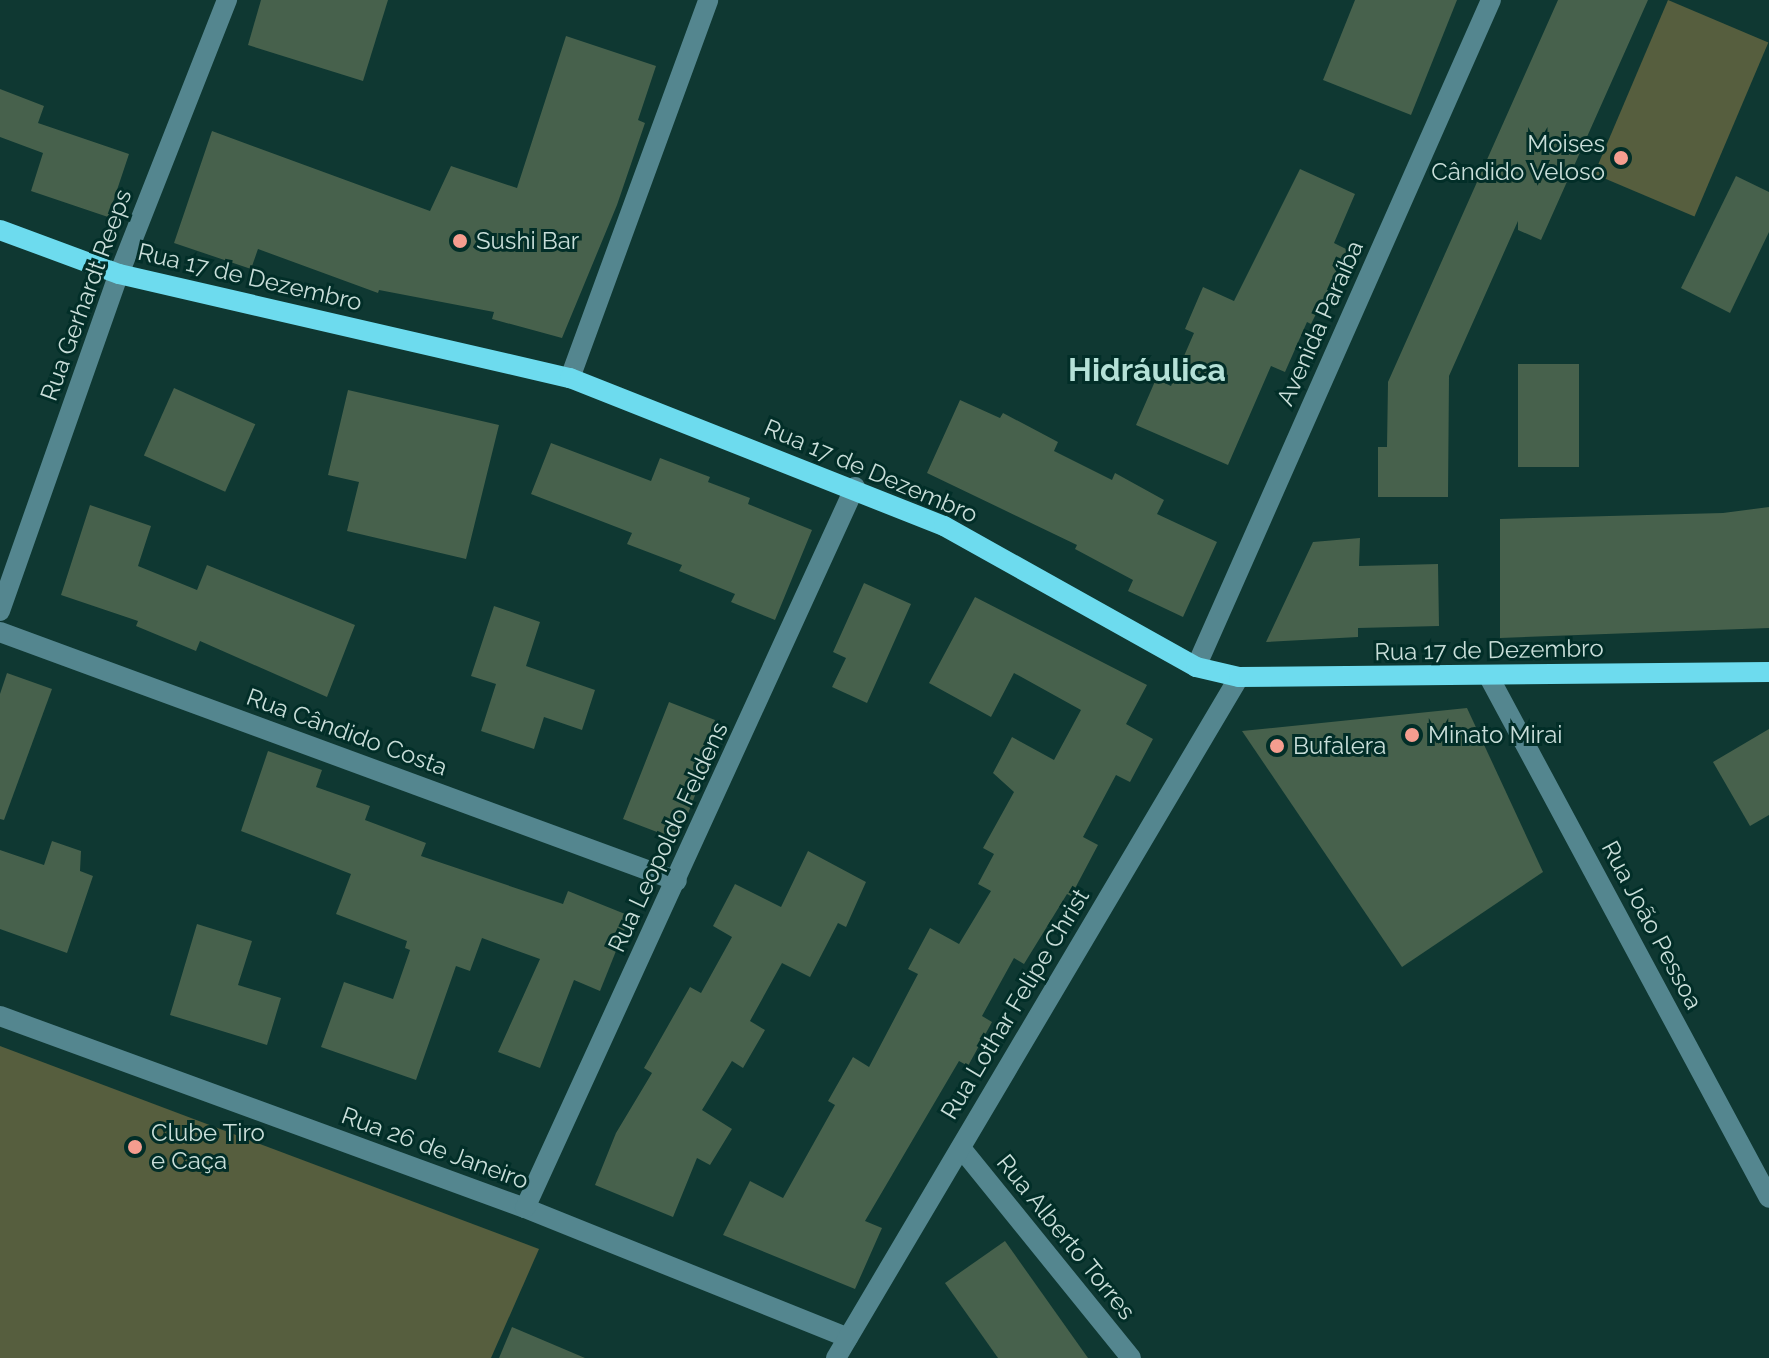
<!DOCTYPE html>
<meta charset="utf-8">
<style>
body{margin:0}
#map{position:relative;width:1769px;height:1358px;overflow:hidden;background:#0f3832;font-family:Raleway,sans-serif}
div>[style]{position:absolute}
.green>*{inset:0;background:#565e3e;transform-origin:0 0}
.building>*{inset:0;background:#47614c;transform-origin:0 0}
.minor>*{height:20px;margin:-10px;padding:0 10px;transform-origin:10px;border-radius:10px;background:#54868f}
.major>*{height:20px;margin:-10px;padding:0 10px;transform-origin:10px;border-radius:10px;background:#6ddbee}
.dots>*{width:22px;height:22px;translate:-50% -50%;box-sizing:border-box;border:4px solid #022e28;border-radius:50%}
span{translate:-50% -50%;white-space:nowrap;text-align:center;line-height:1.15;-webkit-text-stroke:6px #022e28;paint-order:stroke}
.poi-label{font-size:24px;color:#c9ded9}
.right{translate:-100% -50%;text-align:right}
.left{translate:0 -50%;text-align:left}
.street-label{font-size:24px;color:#c9ded9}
.district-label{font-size:32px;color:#b5e1d7;font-weight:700}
</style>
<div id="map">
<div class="green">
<i style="left:1668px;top:0;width:109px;height:189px;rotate:23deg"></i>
<i style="clip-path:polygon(0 1046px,539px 1249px,491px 1358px,0 1358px)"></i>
</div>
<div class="building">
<i style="clip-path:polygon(261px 0,388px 0,363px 81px,248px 45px)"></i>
<i style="clip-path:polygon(1355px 0,1457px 0,1411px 115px,1323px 80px)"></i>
<i style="clip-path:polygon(1558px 0,1648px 0,1541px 240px,1518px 230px,1518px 221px,1449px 376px,1448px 497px,1378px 497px,1378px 447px,1387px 447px,1388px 382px)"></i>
<i style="clip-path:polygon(566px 36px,656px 66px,638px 120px,645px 123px,617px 205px,562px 338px,492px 319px,494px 312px,379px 290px,378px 293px,258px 249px,251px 269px,174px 243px,212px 131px,430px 211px,451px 166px,517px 188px)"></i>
<i style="clip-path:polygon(0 89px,44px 106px,38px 123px,129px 154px,108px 217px,31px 191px,43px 153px,0 137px)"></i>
<i style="clip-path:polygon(1300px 169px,1355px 194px,1334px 243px,1348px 250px,1311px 324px,1307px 322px,1285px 372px,1271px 366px,1228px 465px,1136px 425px,1156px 379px,1171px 386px,1194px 333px,1185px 329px,1203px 287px,1234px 301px)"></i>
<i style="clip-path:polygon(1736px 176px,1769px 192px,1769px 232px,1730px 313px,1681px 288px)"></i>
<i style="left:1518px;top:364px;width:61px;height:103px"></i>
<i style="left:174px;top:388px;width:89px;height:74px;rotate:24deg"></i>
<i style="clip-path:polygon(348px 390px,499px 425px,466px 559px,347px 531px,359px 482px,328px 475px)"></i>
<i style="clip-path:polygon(960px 400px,1000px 418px,1003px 413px,1058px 442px,1054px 451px,1112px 480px,1115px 473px,1164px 500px,1157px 514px,1217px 542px,1183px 617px,1128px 591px,1133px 580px,1075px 549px,1077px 545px,927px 473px)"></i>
<i style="clip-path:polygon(551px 443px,651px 481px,660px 458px,710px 477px,708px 482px,750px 498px,748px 504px,812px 530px,775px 620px,731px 602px,735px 594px,679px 571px,682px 565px,627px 544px,632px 533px,531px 494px)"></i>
<i style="clip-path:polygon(90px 505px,151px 526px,138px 566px,197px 590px,207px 565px,355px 625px,327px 697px,200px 641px,196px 651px,136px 626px,138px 621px,61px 595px)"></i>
<i style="clip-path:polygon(1769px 507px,1769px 628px,1500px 638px,1500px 519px,1723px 513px)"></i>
<i style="clip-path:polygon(1360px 538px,1359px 566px,1438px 564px,1439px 626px,1358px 628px,1358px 637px,1266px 642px,1313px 542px)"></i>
<i style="clip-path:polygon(864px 583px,911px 604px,867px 703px,832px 687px,846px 658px,833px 652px)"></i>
<i style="clip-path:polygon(975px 597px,1147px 685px,1126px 724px,1153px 739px,1130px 782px,1116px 775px,1083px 837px,1098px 845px,1071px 896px,1067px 894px,1024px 964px,1014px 958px,982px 1016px,992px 1022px,968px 1066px,959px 1061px,865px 1221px,882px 1228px,855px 1289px,723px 1235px,750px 1181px,783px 1198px,835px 1105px,828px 1101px,853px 1057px,869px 1067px,918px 974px,908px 969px,930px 928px,959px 944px,991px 891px,978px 884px,994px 854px,983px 848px,1014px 792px,993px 773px,1012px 737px,1054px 760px,1081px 710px,1014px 673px,991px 717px,929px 683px)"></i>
<i style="clip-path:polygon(494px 606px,540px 622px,526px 666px,595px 690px,582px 730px,544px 717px,534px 749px,481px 731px,496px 684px,471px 676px)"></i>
<i style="clip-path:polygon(7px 673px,52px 689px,4px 820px,0 819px,0 694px)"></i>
<i style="clip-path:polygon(669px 702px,715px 720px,705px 746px,713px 748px,678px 840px,623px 819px)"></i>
<i style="clip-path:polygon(1467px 708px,1543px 872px,1402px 967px,1242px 731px)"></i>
<i style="clip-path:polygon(1769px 729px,1769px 815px,1750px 826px,1713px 762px)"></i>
<i style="clip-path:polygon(268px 751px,322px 770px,316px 787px,370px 806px,365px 820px,426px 843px,421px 856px,563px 904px,568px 891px,630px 916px,600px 991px,574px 980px,540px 1068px,498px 1052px,540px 959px,482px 938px,470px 971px,456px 966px,416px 1080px,321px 1047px,344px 982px,393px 999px,410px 950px,405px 948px,407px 941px,336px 914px,351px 874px,241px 831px)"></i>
<i style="clip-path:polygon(52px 841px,81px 851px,80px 871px,93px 876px,67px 953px,0 929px,0 850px,44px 865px)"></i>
<i style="clip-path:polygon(808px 851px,866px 882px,846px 927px,838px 923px,810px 977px,782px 963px,750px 1021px,765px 1030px,743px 1068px,732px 1061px,702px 1110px,732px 1129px,710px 1165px,697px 1158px,673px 1217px,595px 1185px,616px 1133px,652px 1073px,644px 1068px,690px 987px,701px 993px,732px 937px,713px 926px,735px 884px,781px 907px)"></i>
<i style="clip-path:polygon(197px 924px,252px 941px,238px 985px,281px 998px,267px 1045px,170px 1015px)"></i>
<i style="clip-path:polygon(1005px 1241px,1088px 1358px,998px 1358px,945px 1283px)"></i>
<i style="clip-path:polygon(512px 1327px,585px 1358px,499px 1358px)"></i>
</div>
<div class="minor">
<i style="left:570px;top:378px;width:402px;rotate:-69.9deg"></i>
<i style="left:0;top:611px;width:357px;rotate:-70.6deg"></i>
<i style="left:119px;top:274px;width:295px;rotate:-68.5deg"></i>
<i style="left:0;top:632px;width:721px;rotate:20.19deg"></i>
<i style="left:1196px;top:667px;width:729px;rotate:-66.14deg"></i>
<i style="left:1489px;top:677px;width:591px;rotate:61.75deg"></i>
<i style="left:0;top:1016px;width:559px;rotate:20.09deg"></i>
<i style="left:525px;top:1208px;width:348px;rotate:21.9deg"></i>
<i style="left:961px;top:1148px;width:270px;rotate:51deg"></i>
<i style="left:525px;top:1208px;width:793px;rotate:-65.41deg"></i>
<i style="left:836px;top:1358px;width:791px;rotate:-59.38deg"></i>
</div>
<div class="major">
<i style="left:0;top:230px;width:127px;rotate:20.3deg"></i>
<i style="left:119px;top:274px;width:463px;rotate:13deg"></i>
<i style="left:570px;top:378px;width:402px;rotate:21.6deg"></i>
<i style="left:944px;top:526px;width:289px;rotate:29.2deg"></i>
<i style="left:1196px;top:667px;width:44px;rotate:13.1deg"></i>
<i style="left:1239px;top:677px;width:530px;rotate:-0.54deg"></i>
</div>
<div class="dots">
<i style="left:1621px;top:158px;background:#f59d8f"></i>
<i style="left:460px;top:241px;background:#f59d8f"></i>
<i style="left:1412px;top:735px;background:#f59d8f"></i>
<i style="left:1277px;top:746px;background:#f59d8f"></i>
<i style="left:135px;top:1147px;background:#f59d8f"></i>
</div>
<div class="poi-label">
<span class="right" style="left:1605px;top:158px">Moises<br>Cândido Veloso</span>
<span class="left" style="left:476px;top:241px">Sushi Bar</span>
<span class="left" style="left:1428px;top:735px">Minato Mirai</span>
<span class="left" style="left:1293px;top:746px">Bufalera</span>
<span class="left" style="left:151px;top:1147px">Clube Tiro<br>e Caça</span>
</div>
<div class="street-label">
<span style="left:250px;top:277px;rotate:13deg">Rua 17 de Dezembro</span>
<span style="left:86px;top:295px;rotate:-70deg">Rua Gerhardt Reeps</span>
<span style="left:1320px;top:323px;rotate:-66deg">Avenida Paraíba</span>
<span style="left:871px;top:471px;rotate:23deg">Rua 17 de Dezembro</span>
<span style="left:1489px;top:650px;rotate:-1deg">Rua 17 de Dezembro</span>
<span style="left:347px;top:732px;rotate:20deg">Rua Cândido Costa</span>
<span style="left:668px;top:837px;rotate:-65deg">Rua Leopoldo Feldens</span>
<span style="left:1652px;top:925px;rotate:62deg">Rua João Pessoa</span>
<span style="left:1015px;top:1004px;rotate:-59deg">Rua Lothar Felipe Christ</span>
<span style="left:435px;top:1148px;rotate:20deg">Rua 26 de Janeiro</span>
<span style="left:1066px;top:1237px;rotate:51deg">Rua Alberto Torres</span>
</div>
<div class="district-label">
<span style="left:1147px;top:370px">Hidráulica</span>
</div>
</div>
